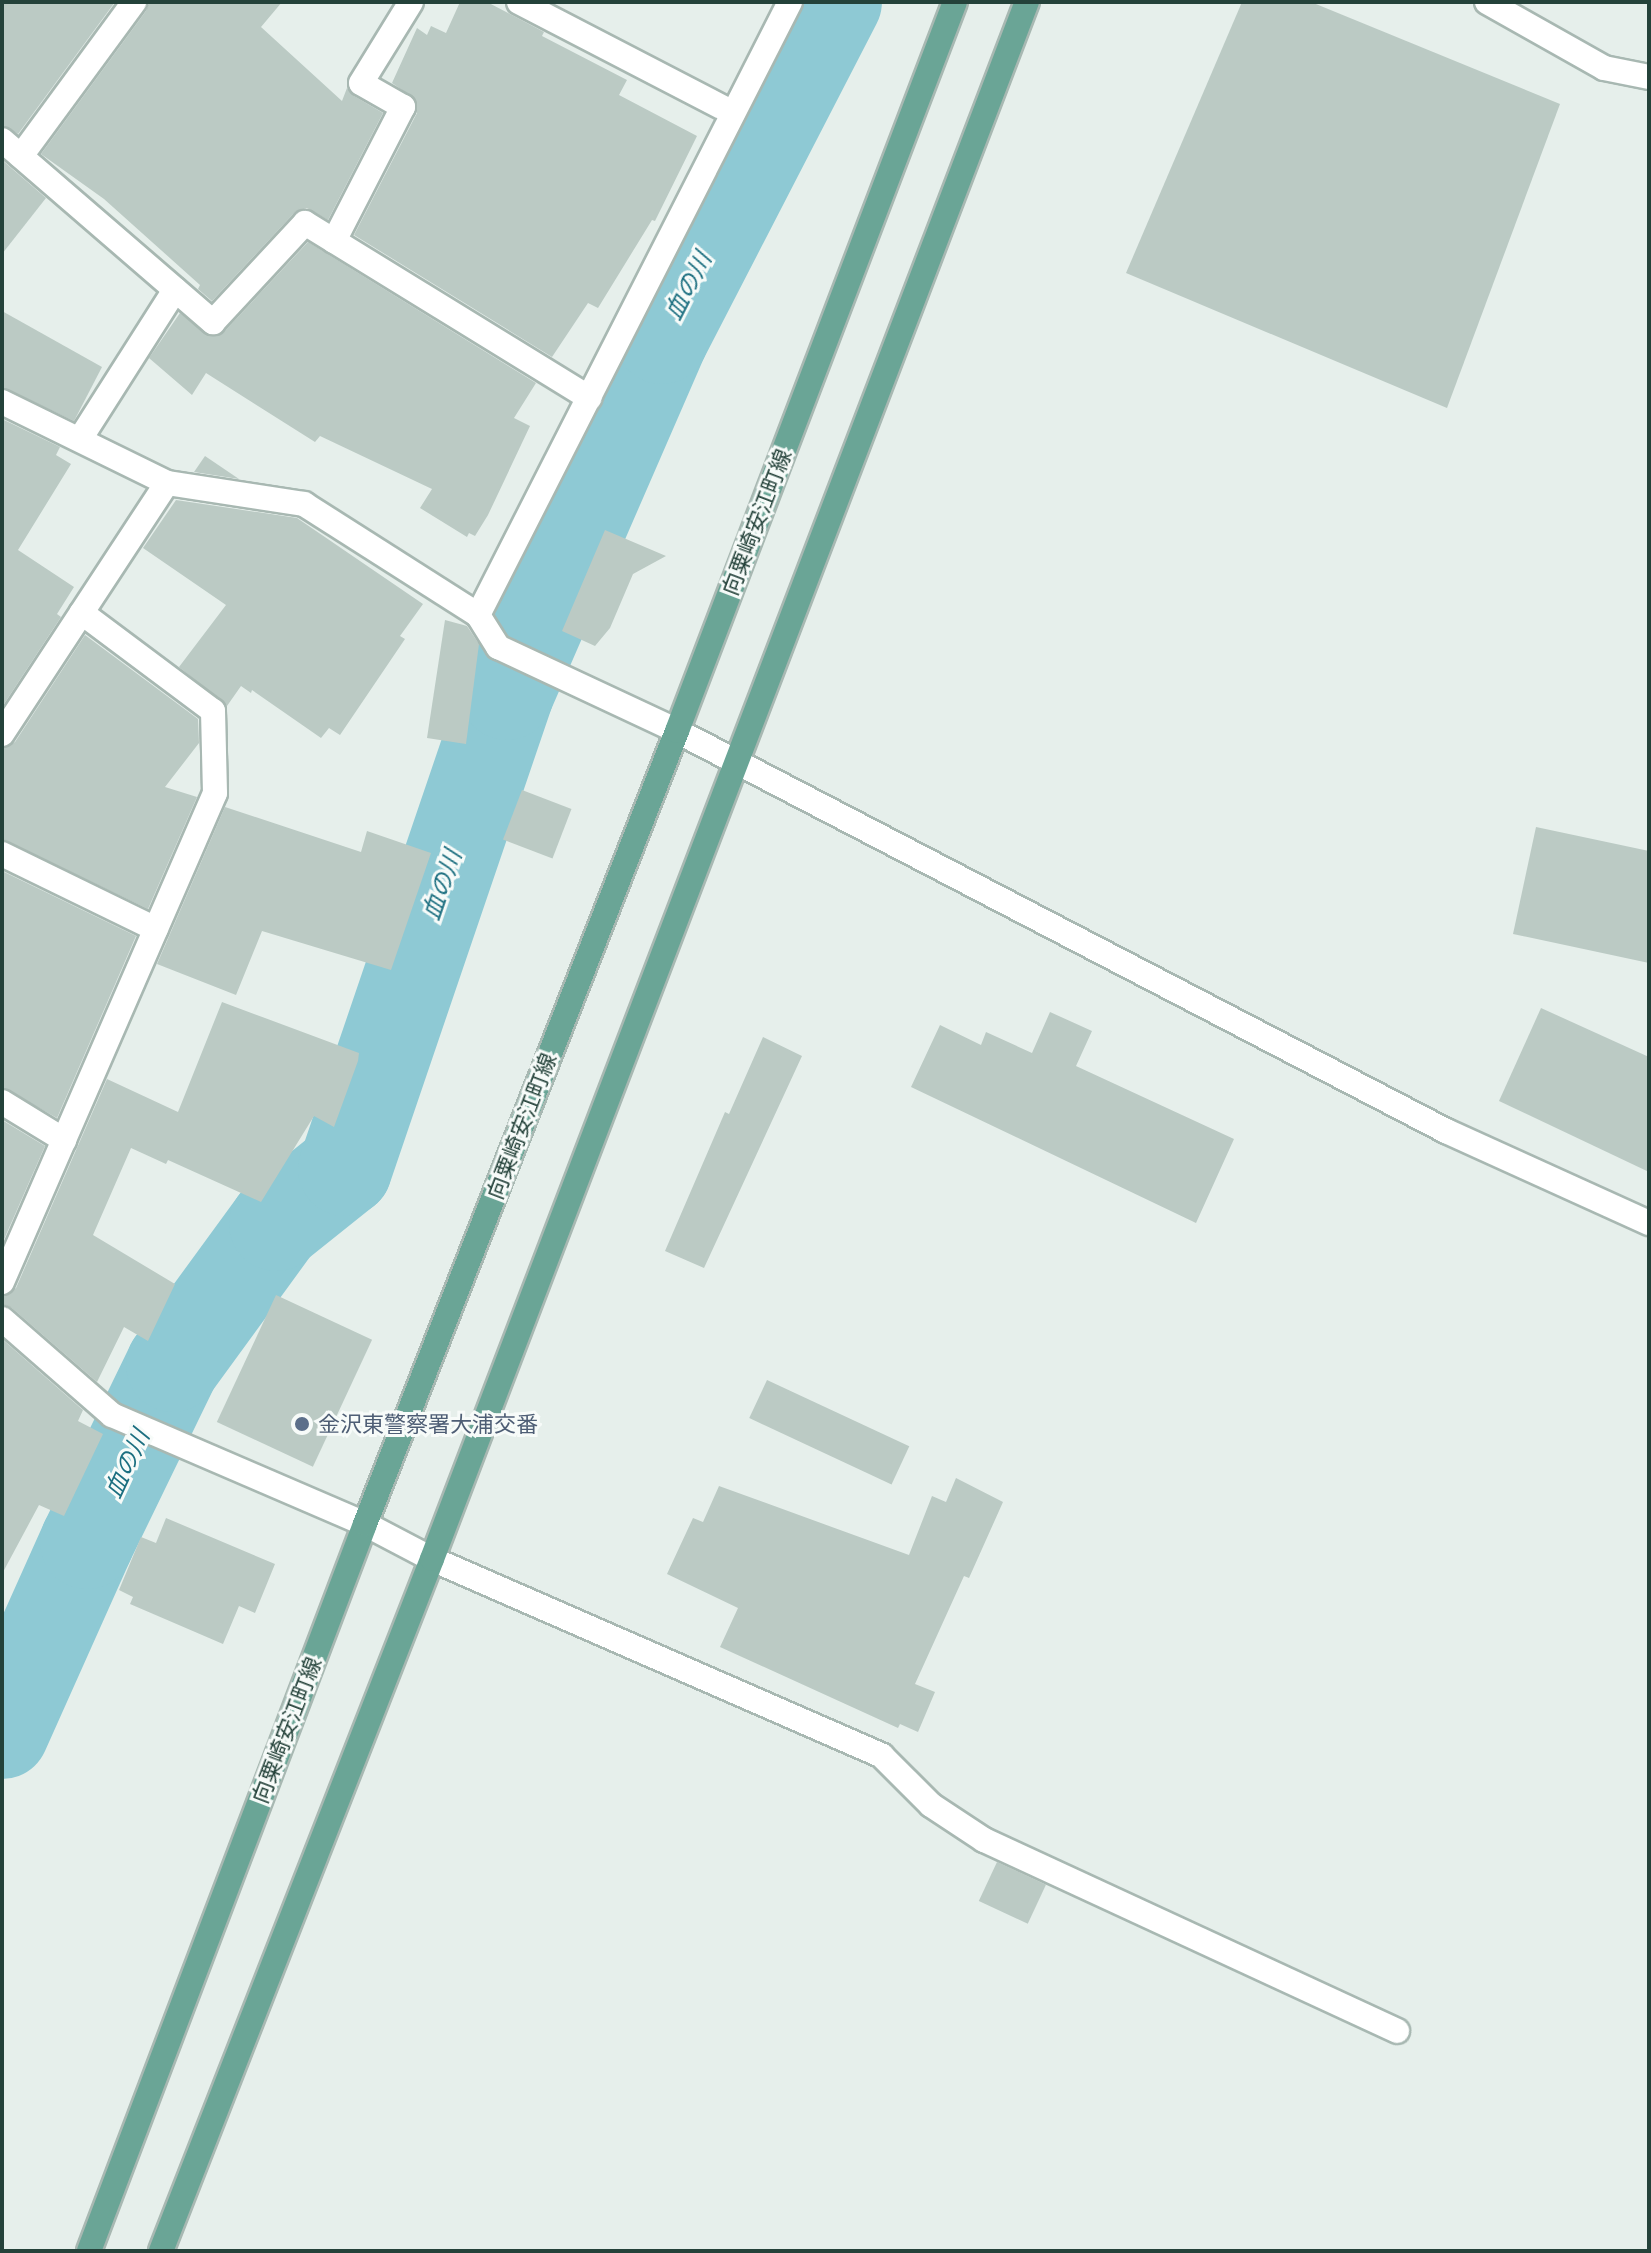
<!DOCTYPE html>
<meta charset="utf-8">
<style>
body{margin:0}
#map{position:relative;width:1651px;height:2253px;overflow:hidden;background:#e6efeb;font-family:Ubuntu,"Noto Sans JP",sans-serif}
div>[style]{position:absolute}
.river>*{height:94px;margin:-47px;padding:0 47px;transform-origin:47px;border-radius:47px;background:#8ec9d4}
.building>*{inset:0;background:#bbcac4;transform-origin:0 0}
.roads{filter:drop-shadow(2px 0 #a8b8b2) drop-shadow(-2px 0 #a8b8b2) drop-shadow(0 2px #a8b8b2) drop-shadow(0 -2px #a8b8b2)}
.minor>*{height:24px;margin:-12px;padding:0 12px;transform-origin:12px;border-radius:12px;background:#fff}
.major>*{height:24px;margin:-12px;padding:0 12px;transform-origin:12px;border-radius:12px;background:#6aa596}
.dots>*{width:22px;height:22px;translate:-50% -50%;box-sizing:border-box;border:4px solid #f7fbf9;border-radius:50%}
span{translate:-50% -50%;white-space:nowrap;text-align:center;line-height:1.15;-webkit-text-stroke:6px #f7fbf9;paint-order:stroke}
.street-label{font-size:22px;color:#24423a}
.service-label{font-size:22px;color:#4e5e75}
.left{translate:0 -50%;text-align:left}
.water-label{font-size:24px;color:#1c6f80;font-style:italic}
.frame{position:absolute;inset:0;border:4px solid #24423a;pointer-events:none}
</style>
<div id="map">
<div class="river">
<i style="left:2px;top:1732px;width:208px;rotate:-65.9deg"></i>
<i style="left:87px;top:1542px;width:197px;rotate:-64.1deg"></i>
<i style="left:173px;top:1365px;width:175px;rotate:-53.9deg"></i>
<i style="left:276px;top:1224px;width:88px;rotate:-38.6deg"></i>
<i style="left:345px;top:1169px;width:503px;rotate:-71.2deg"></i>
<i style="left:507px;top:693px;width:388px;rotate:-66.5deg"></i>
<i style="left:662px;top:337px;width:377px;rotate:-62.7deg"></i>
</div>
<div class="building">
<i style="clip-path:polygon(2px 2px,115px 2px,18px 134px,2px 125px)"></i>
<i style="clip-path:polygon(149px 2px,282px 2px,261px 27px,342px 101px,347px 88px,354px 96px,383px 113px,328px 220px,307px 208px,295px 212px,212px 301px,198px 289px,200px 285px,104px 199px,41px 154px,146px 11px)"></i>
<i style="clip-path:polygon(460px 2px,487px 2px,544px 32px,542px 36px,627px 80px,619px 95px,697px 136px,655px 221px,652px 220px,598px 308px,588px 303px,552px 357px,354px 235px,417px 113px,415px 99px,392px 83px,417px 28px,427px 35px,431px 26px,446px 33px)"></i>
<i style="clip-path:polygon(1242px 2px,1311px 2px,1560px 104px,1447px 408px,1126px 273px)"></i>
<i style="clip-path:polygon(2px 160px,46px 198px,2px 254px)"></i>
<i style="clip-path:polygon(308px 242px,536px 383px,514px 418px,530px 426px,488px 515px,475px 536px,469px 533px,467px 537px,420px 508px,432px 489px,320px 436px,315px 442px,206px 373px,192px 395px,149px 358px,180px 313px,209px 336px,223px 333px)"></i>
<i style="clip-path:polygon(2px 311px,102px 367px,74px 421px,2px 387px)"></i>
<i style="clip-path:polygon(2px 419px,60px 447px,56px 455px,71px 464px,18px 550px,74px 587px,57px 614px,61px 617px,2px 707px)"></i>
<i style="clip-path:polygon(205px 456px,239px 479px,194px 472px)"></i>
<i style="clip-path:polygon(176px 500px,297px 518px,423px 604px,400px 636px,405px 639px,340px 735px,329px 728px,321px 738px,252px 690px,251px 693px,241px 686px,227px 706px,179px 667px,226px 605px,143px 548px)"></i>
<i style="clip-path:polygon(605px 530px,666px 556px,633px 574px,610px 628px,595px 646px,562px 631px)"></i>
<i style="clip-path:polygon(445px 620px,467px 626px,479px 644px,466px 744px,427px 738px)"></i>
<i style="clip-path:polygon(85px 635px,198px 719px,199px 743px,165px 787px,197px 797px,148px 909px,2px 839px,2px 749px,15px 742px)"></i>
<i style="left:522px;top:790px;width:53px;height:53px;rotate:21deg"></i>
<i style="clip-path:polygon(225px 807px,361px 852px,367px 831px,431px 853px,391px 970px,262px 931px,236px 995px,157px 964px)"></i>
<i style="clip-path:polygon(1536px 827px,1649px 851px,1649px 963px,1513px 934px)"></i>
<i style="clip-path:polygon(2px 871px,136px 936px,57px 1118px,2px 1087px)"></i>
<i style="clip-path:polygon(222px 1002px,359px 1053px,358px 1061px,334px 1127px,314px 1116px,261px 1202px,168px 1160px,166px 1164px,131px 1148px,93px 1235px,175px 1284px,148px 1341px,124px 1327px,97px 1382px,12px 1308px,2px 1304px,2px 1297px,16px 1288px,107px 1079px,178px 1112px)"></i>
<i style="clip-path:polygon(1541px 1008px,1649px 1057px,1649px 1172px,1499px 1101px)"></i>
<i style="clip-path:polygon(1050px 1012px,1092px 1031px,1076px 1066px,1234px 1139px,1196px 1223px,911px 1087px,940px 1025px,981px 1045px,986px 1032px,1032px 1053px)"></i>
<i style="clip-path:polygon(763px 1037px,802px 1056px,704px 1268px,665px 1251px,725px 1112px,729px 1114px)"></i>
<i style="clip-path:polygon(2px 1120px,45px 1146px,2px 1244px)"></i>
<i style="left:276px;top:1295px;width:106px;height:140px;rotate:25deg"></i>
<i style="clip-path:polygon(2px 1339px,83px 1410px,78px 1421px,103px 1434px,64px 1516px,39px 1505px,2px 1574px)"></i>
<i style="left:767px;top:1380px;width:157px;height:42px;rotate:25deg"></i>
<i style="clip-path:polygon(956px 1478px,1003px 1502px,969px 1578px,964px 1576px,915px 1684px,935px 1692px,918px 1732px,900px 1724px,898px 1728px,720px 1647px,738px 1608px,667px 1574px,693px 1518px,703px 1522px,719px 1486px,909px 1555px,932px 1496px,946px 1502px)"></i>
<i style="clip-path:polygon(166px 1518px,275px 1564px,255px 1613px,239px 1606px,223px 1644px,130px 1604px,133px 1597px,119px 1590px,141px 1537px,156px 1543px)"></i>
<i style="left:997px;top:1862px;width:54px;height:43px;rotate:25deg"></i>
</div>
<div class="roads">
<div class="minor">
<i style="left:519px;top:2px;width:241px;rotate:27.4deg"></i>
<i style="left:790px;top:2px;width:688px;rotate:116.97deg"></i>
<i style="left:478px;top:615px;width:38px;rotate:58deg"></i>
<i style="left:498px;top:647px;width:198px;rotate:25.1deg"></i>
<i style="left:677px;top:731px;width:867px;rotate:27.48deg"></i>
<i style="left:1446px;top:1131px;width:223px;rotate:24.4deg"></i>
<i style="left:1487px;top:2px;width:134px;rotate:29.4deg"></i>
<i style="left:1604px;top:68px;width:46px;rotate:11.3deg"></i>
<i style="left:2px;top:140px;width:279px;rotate:40.8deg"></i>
<i style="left:213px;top:322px;width:135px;rotate:-47.1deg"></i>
<i style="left:305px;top:223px;width:334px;rotate:31.6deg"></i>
<i style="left:21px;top:156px;width:191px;rotate:-53.7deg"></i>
<i style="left:334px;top:241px;width:151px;rotate:-62.8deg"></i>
<i style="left:403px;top:107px;width:48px;rotate:-150.3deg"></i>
<i style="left:361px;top:83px;width:95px;rotate:-58.3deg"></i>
<i style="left:2px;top:402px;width:184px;rotate:26.1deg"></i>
<i style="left:80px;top:439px;width:177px;rotate:-57.5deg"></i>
<i style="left:2px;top:734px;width:300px;rotate:-56.7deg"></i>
<i style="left:167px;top:483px;width:139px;rotate:8.7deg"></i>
<i style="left:304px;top:504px;width:206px;rotate:32.5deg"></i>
<i style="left:2px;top:854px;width:171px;rotate:26deg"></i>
<i style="left:2px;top:1102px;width:73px;rotate:31.5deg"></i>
<i style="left:2px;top:1282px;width:533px;rotate:-66.46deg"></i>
<i style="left:215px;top:793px;width:82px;rotate:-91.4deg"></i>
<i style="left:213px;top:711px;width:164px;rotate:-143.2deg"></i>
<i style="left:2px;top:1319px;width:146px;rotate:41.1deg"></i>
<i style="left:112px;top:1415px;width:275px;rotate:23.3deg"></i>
<i style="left:365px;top:1524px;width:76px;rotate:27.6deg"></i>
<i style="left:432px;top:1559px;width:491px;rotate:23.6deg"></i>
<i style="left:882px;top:1756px;width:69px;rotate:45deg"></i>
<i style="left:931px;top:1805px;width:64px;rotate:33.4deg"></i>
<i style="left:984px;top:1840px;width:455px;rotate:24.8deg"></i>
</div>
<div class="major">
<i style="left:89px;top:2251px;width:778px;rotate:-69.21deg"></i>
<i style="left:365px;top:1524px;width:852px;rotate:-68.52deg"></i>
<i style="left:677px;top:731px;width:780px;rotate:-69.13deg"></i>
<i style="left:161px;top:2251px;width:743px;rotate:-68.61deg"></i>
<i style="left:432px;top:1559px;width:1667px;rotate:-69.09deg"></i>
</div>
</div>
<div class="dots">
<i style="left:302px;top:1424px;background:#5c6f8a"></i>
</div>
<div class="street-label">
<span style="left:756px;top:522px;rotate:-69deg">向粟崎安江町線</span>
<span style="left:521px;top:1126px;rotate:-69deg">向粟崎安江町線</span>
<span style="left:286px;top:1730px;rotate:-69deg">向粟崎安江町線</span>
</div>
<div class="service-label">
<span class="left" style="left:318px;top:1424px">金沢東警察署大浦交番</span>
</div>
<div class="water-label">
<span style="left:688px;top:286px;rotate:-63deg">血の川</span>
<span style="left:442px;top:885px;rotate:-71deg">血の川</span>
<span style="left:127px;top:1464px;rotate:-65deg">血の川</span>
</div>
<div class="frame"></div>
</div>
